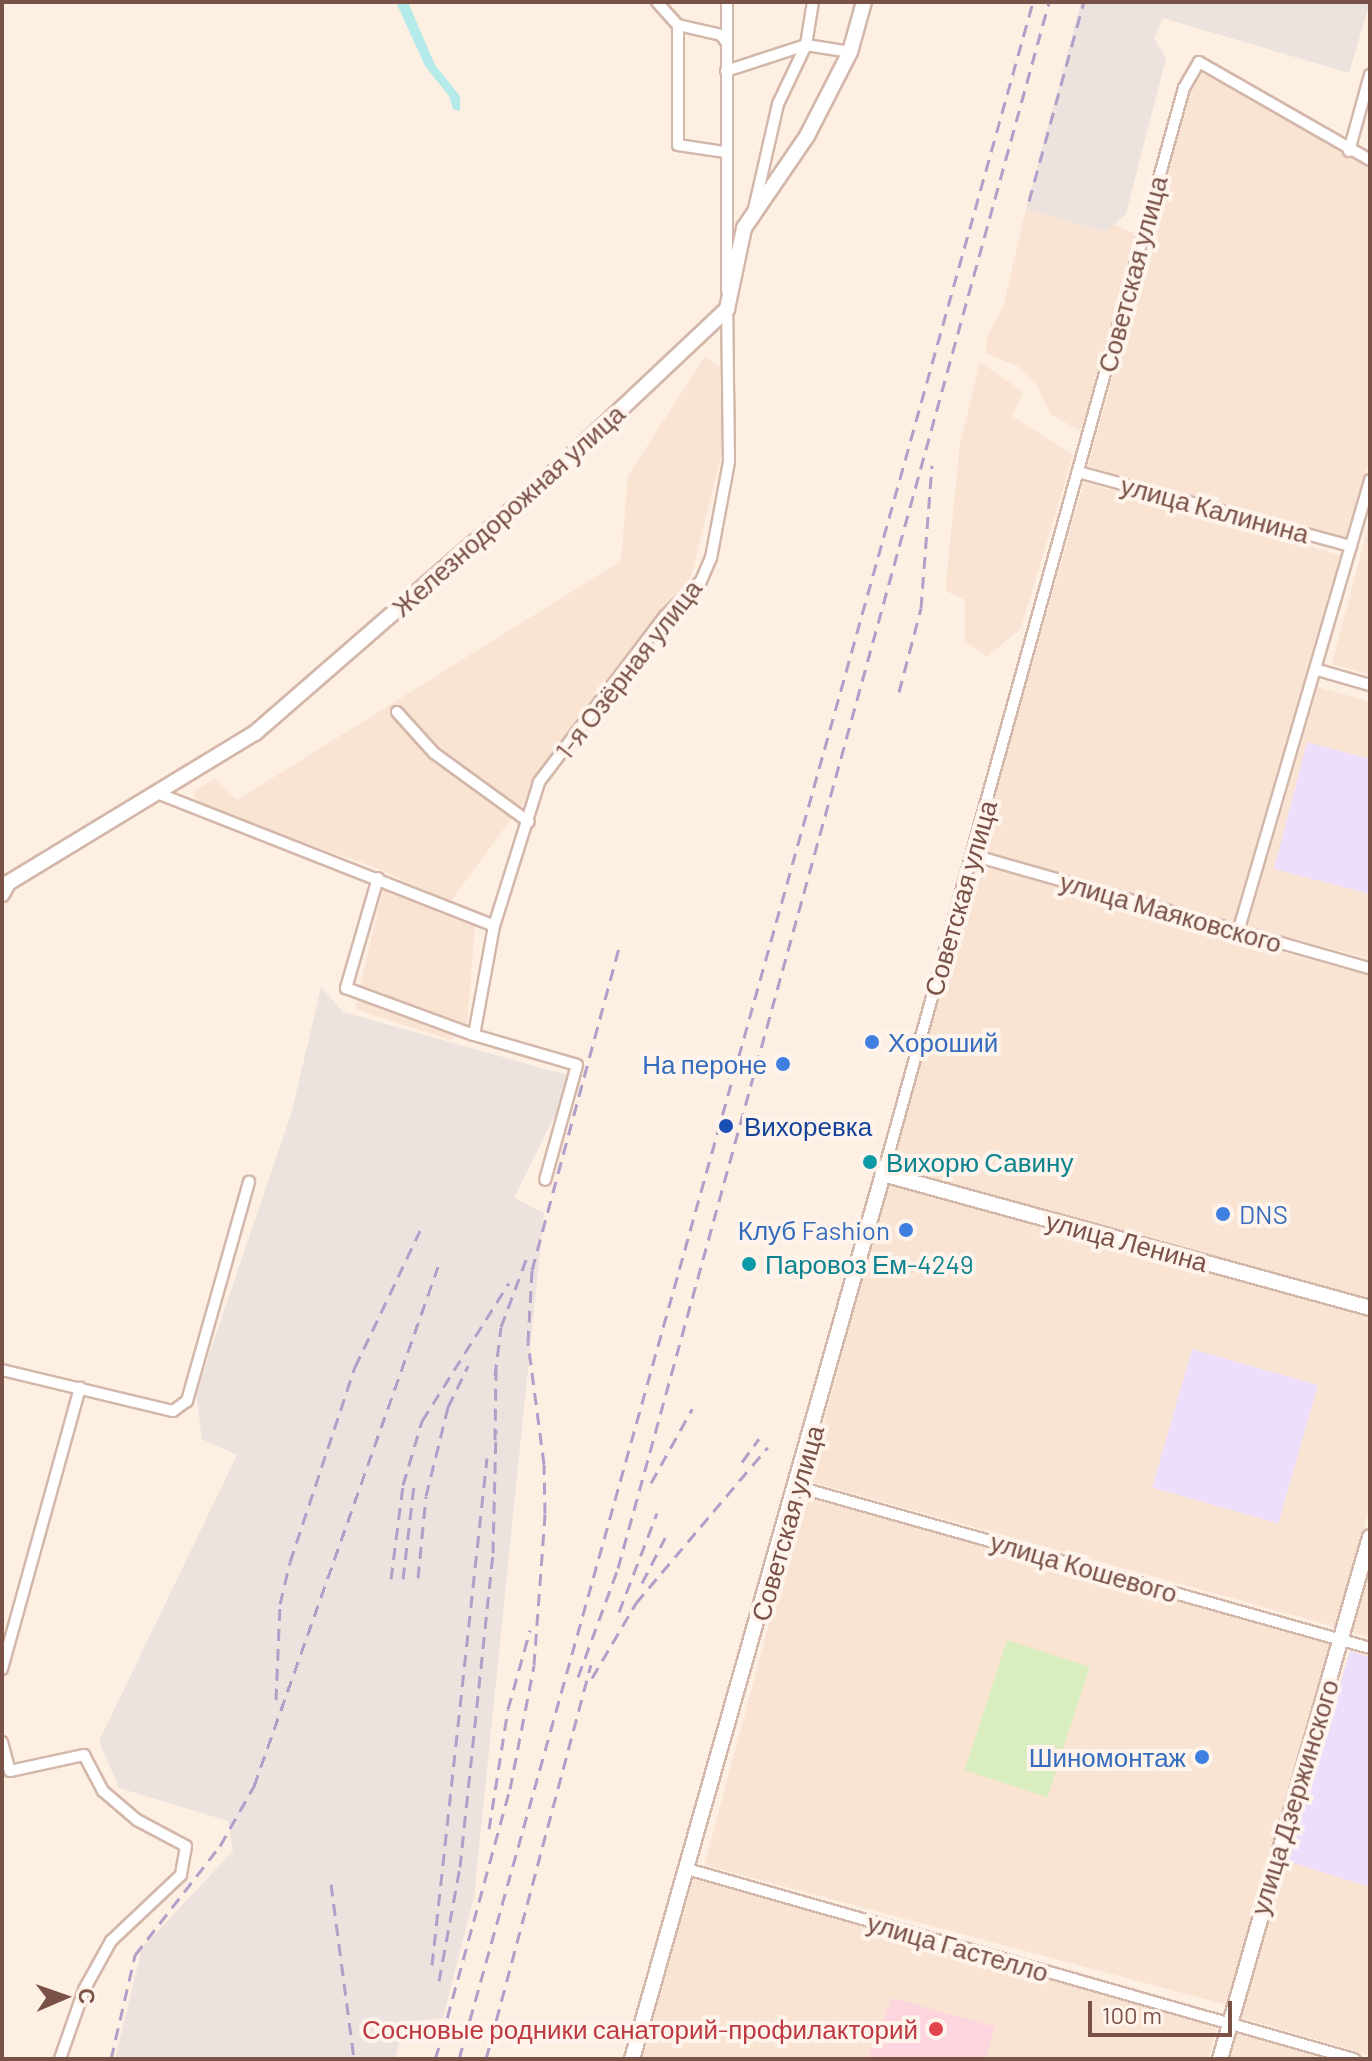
<!DOCTYPE html>
<meta charset="utf-8">
<style>
body{margin:0}
#map{position:relative;width:1372px;height:2061px;overflow:hidden;background:#feefe3;font-family:Barlow,sans-serif}
div>[style]{position:absolute}
.residential>*{inset:0;background:#f9e3d3;transform-origin:0 0}
.industrial>*{inset:0;background:#ede3de}
.education>*{inset:0;background:#eddffb;transform-origin:0 0}
.medical>*{inset:0;background:#fdd5df}
.green>*{inset:0;background:#d9edbf;transform-origin:0 0}
.water>*{inset:0;background:#b5eaea}
.roads{filter:drop-shadow(2px 0 #d3b7aa) drop-shadow(-2px 0 #d3b7aa) drop-shadow(0 2px #d3b7aa) drop-shadow(0 -2px #d3b7aa)}
.street>*{height:10px;margin:-5px;padding:0 5px;transform-origin:5px;border-radius:5px;background:#fff}
.secondary>*{height:14px;margin:-7px;padding:0 7px;transform-origin:7px;border-radius:7px;background:#fff}
.rail>*{height:3px;margin-top:-1.5px;transform-origin:0;background:repeating-linear-gradient(90deg,#b0a0c9 0 12px,transparent 0 20px)}
.dots>*{width:22px;height:22px;translate:-50% -50%;box-sizing:border-box;border:4px solid #fff4eb;border-radius:50%}
span{translate:-50% -50%;white-space:nowrap;text-align:center;line-height:1.15;-webkit-text-stroke:8px #fff4eb;paint-order:stroke}
.street-label{font-size:26px;color:#795146}
.shop-label{font-size:26px;color:#366cbe}
.left{translate:0 -50%;text-align:left}
.right{translate:-100% -50%;text-align:right}
.transit-label{font-size:26px;color:#164399}
.culture-label{font-size:26px;color:#0d838f}
.health-label{font-size:26px;color:#be3a42}
.frame{position:absolute;inset:0;border:4px solid #795146;pointer-events:none}
.north{position:absolute;left:24px;top:1957px;width:80px;height:80px;-webkit-text-stroke:6px #fff4eb;paint-order:stroke;rotate:88deg;font-size:22px;font-weight:700;line-height:32px;text-align:center;color:#795146}
.north::after{content:'';display:block;margin:auto;width:28px;height:36px;background:#795146;clip-path:polygon(50% 0,100% 100%,50% 72%,0 100%)}
.scale{position:absolute;left:1088px;top:2001px;width:144px;height:36px;box-sizing:border-box;border:4px solid #795146;border-top:0;padding-left:10px;font-size:24px;line-height:28px;white-space:nowrap;color:#795146;-webkit-text-stroke:6px #fff4eb;paint-order:stroke}
</style>
<div id="map">
<div class="residential">
<i style="clip-path:polygon(1202px 73px,1370px 168px,1370px 458px,1344px 540px,1088px 466px,1191px 91px)"></i>
<i style="clip-path:polygon(1026px 209px,1105px 232px,1114px 225px,1136px 234px,1081px 431px,1051px 415px,1036px 384px,1017px 366px,986px 353px,987px 336px,1003px 307px)"></i>
<i style="clip-path:polygon(705px 356px,726px 372px,721px 457px,691px 576px,450px 902px,377px 868px,196px 805px,194px 791px,214px 779px,237px 800px,621px 561px,628px 476px)"></i>
<i style="clip-path:polygon(980px 362px,1023px 392px,1012px 416px,1073px 455px,1021px 628px,987px 657px,965px 641px,965px 600px,946px 591px,946px 582px,960px 444px)"></i>
<i style="clip-path:polygon(1084px 482px,1340px 555px,1230px 933px,1236px 940px,1370px 976px,1370px 1299px,889px 1169px)"></i>
<i style="clip-path:polygon(1370px 519px,1370px 675px,1332px 664px)"></i>
<i style="clip-path:polygon(1318px 687px,1370px 702px,1370px 959px,1248px 926px)"></i>
<i style="clip-path:polygon(383px 888px,475px 926px,467px 1027px,451px 1040px,355px 1009px)"></i>
<i style="clip-path:polygon(889px 1179px,1370px 1315px,1370px 1507px,1336px 1627px,808px 1481px)"></i>
<i style="left:803px;top:1497px;width:549px;height:381px;rotate:15deg"></i>
<i style="clip-path:polygon(1370px 1566px,1370px 1638px,1352px 1632px)"></i>
<i style="clip-path:polygon(1350px 1651px,1370px 1657px,1370px 2055px,1236px 2016px)"></i>
<i style="clip-path:polygon(693px 1879px,1217px 2027px,1208px 2059px,642px 2059px)"></i>
<i style="clip-path:polygon(1232px 2031px,1325px 2059px,1225px 2059px)"></i>
</div>
<div class="industrial">
<i style="clip-path:polygon(1081px 2px,1370px 2px,1349px 73px,1163px 18px,1154px 38px,1166px 58px,1126px 214px,1106px 232px,1026px 209px)"></i>
<i style="clip-path:polygon(321px 987px,343px 1012px,574px 1077px,514px 1198px,544px 1213px,474px 1897px,443px 2018px,405px 2022px,395px 2059px,115px 2059px,142px 1948px,233px 1851px,228px 1821px,119px 1788px,99px 1741px,237px 1455px,202px 1439px,196px 1393px,292px 1111px)"></i>
</div>
<div class="education">
<i style="clip-path:polygon(1307px 742px,1370px 759px,1370px 894px,1274px 869px)"></i>
<i style="left:1192px;top:1349px;width:131px;height:144px;rotate:16deg"></i>
<i style="clip-path:polygon(1350px 1651px,1370px 1657px,1370px 1887px,1287px 1861px)"></i>
</div>
<div class="medical">
<i style="clip-path:polygon(892px 1998px,995px 2027px,985px 2059px,868px 2059px)"></i>
</div>
<div class="green">
<i style="left:1007px;top:1640px;width:87px;height:137px;rotate:18deg"></i>
</div>
<div class="water">
<i style="clip-path:polygon(396px 2px,408px 2px,435px 65px,460px 96px,460px 111px,453px 109px,449px 96px,425px 66px)"></i>
</div>
<div class="roads">
<div class="street">
<i style="left:657px;top:2px;width:31px;rotate:48deg"></i>
<i style="left:678px;top:25px;width:44px;rotate:13.1deg"></i>
<i style="left:721px;top:35px;width:10px;rotate:53deg"></i>
<i style="left:727px;top:43px;width:248px;rotate:90deg"></i>
<i style="left:678px;top:25px;width:120px;rotate:90deg"></i>
<i style="left:678px;top:145px;width:48px;rotate:8.5deg"></i>
<i style="left:727px;top:41px;width:39px;rotate:-90deg"></i>
<i style="left:726px;top:71px;width:84px;rotate:-18deg"></i>
<i style="left:806px;top:45px;width:45px;rotate:9deg"></i>
<i style="left:1349px;top:151px;width:79px;rotate:-74.6deg"></i>
<i style="left:754px;top:209px;width:108px;rotate:-77.1deg"></i>
<i style="left:778px;top:104px;width:65px;rotate:-64.6deg"></i>
<i style="left:806px;top:45px;width:44px;rotate:-80.8deg"></i>
<i style="left:1078px;top:472px;width:283px;rotate:15.2deg"></i>
<i style="left:1318px;top:670px;width:54px;rotate:16.1deg"></i>
<i style="left:397px;top:712px;width:55px;rotate:47.9deg"></i>
<i style="left:434px;top:753px;width:117px;rotate:36deg"></i>
<i style="left:157px;top:793px;width:362px;rotate:21.5deg"></i>
<i style="left:972px;top:855px;width:414px;rotate:15.9deg"></i>
<i style="left:378px;top:878px;width:115px;rotate:106.2deg"></i>
<i style="left:346px;top:988px;width:136px;rotate:20.2deg"></i>
<i style="left:474px;top:1035px;width:107px;rotate:16.2deg"></i>
<i style="left:577px;top:1065px;width:119px;rotate:105.5deg"></i>
<i style="left:1238px;top:932px;width:471px;rotate:-73.7deg"></i>
<i style="left:474px;top:1035px;width:111px;rotate:-79.6deg"></i>
<i style="left:494px;top:926px;width:151px;rotate:-72.6deg"></i>
<i style="left:539px;top:782px;width:208px;rotate:-52.8deg"></i>
<i style="left:665px;top:616px;width:50px;rotate:-44.2deg"></i>
<i style="left:701px;top:581px;width:25px;rotate:-67deg"></i>
<i style="left:711px;top:558px;width:98px;rotate:-79.4deg"></i>
<i style="left:729px;top:462px;width:155px;rotate:-90.7deg"></i>
<i style="left:883px;top:1174px;width:1127px;rotate:-74.51deg"></i>
<i style="left:1184px;top:88px;width:30px;rotate:-60deg"></i>
<i style="left:1199px;top:62px;width:197px;rotate:29.8deg"></i>
<i style="left:2px;top:1370px;width:176px;rotate:13.5deg"></i>
<i style="left:173px;top:1411px;width:17px;rotate:-36deg"></i>
<i style="left:187px;top:1401px;width:228px;rotate:-74.2deg"></i>
<i style="left:798px;top:1487px;width:594px;rotate:15.72deg"></i>
<i style="left:2px;top:1669px;width:292px;rotate:-74.5deg"></i>
<i style="left:2px;top:1742px;width:30px;rotate:75deg"></i>
<i style="left:10px;top:1771px;width:76px;rotate:-12.2deg"></i>
<i style="left:84px;top:1755px;width:41px;rotate:62.2deg"></i>
<i style="left:103px;top:1791px;width:45px;rotate:40.5deg"></i>
<i style="left:137px;top:1820px;width:55px;rotate:28deg"></i>
<i style="left:186px;top:1846px;width:29px;rotate:100deg"></i>
<i style="left:181px;top:1875px;width:96px;rotate:136.7deg"></i>
<i style="left:111px;top:1941px;width:56px;rotate:118.9deg"></i>
<i style="left:84px;top:1990px;width:73px;rotate:109.2deg"></i>
<i style="left:687px;top:1869px;width:694px;rotate:15.9deg"></i>
</div>
<div class="secondary">
<i style="left:2px;top:894px;width:13px;rotate:-61deg"></i>
<i style="left:8px;top:883px;width:289px;rotate:-31.3deg"></i>
<i style="left:255px;top:733px;width:371px;rotate:-41deg"></i>
<i style="left:535px;top:490px;width:264px;rotate:-43.3deg"></i>
<i style="left:727px;top:309px;width:83px;rotate:-78.1deg"></i>
<i style="left:744px;top:228px;width:112px;rotate:-55.6deg"></i>
<i style="left:807px;top:136px;width:94px;rotate:-62.9deg"></i>
<i style="left:850px;top:52px;width:52px;rotate:-74.4deg"></i>
<i style="left:632px;top:2059px;width:920px;rotate:-74.17deg"></i>
<i style="left:883px;top:1174px;width:505px;rotate:15.38deg"></i>
<i style="left:1220px;top:2059px;width:543px;rotate:-73.97deg"></i>
</div>
</div>
<div class="rail">
<i style="left:1029px;top:201px;width:206px;rotate:-74.6deg"></i>
<i style="left:899px;top:692px;width:87px;rotate:-75.3deg"></i>
<i style="left:921px;top:608px;width:143px;rotate:-85.6deg"></i>
<i style="left:495px;top:1376px;width:49px;rotate:-83deg"></i>
<i style="left:501px;top:1327px;width:75px;rotate:-69.6deg"></i>
<i style="left:495px;top:1440px;width:72px;rotate:-89.2deg"></i>
<i style="left:742px;top:1462px;width:29px;rotate:-54deg"></i>
<i style="left:651px;top:1483px;width:85px;rotate:-61deg"></i>
<i style="left:418px;top:1578px;width:82px;rotate:-84.4deg"></i>
<i style="left:426px;top:1496px;width:92px;rotate:-76.1deg"></i>
<i style="left:448px;top:1407px;width:46px;rotate:-64deg"></i>
<i style="left:391px;top:1579px;width:95px;rotate:-82.7deg"></i>
<i style="left:403px;top:1485px;width:67px;rotate:-73.5deg"></i>
<i style="left:422px;top:1421px;width:163px;rotate:-57.8deg"></i>
<i style="left:403px;top:1579px;width:94px;rotate:-83.3deg"></i>
<i style="left:642px;top:1583px;width:51px;rotate:-62.9deg"></i>
<i style="left:619px;top:1612px;width:106px;rotate:-69deg"></i>
<i style="left:578px;top:1677px;width:116px;rotate:-69.8deg"></i>
<i style="left:618px;top:1568px;width:1624px;rotate:-74.61deg"></i>
<i style="left:592px;top:1678px;width:87px;rotate:-59.6deg"></i>
<i style="left:636px;top:1603px;width:204px;rotate:-49.8deg"></i>
<i style="left:276px;top:1700px;width:96px;rotate:-87.6deg"></i>
<i style="left:280px;top:1604px;width:43px;rotate:-76.6deg"></i>
<i style="left:290px;top:1562px;width:206px;rotate:-71.6deg"></i>
<i style="left:355px;top:1367px;width:151px;rotate:-64.5deg"></i>
<i style="left:489px;top:1829px;width:121px;rotate:-81deg"></i>
<i style="left:508px;top:1709px;width:82px;rotate:-74.4deg"></i>
<i style="left:331px;top:1884px;width:177px;rotate:82.5deg"></i>
<i style="left:432px;top:1965px;width:510px;rotate:-83.81deg"></i>
<i style="left:439px;top:1981px;width:116px;rotate:-79.6deg"></i>
<i style="left:460px;top:1867px;width:316px;rotate:-84deg"></i>
<i style="left:493px;top:1553px;width:123px;rotate:-88.6deg"></i>
<i style="left:442px;top:2037px;width:257px;rotate:-74.7deg"></i>
<i style="left:510px;top:1789px;width:126px;rotate:-79deg"></i>
<i style="left:534px;top:1665px;width:151px;rotate:-85.8deg"></i>
<i style="left:545px;top:1514px;width:50px;rotate:-91.1deg"></i>
<i style="left:544px;top:1464px;width:123px;rotate:-97.5deg"></i>
<i style="left:528px;top:1342px;width:72px;rotate:-86.8deg"></i>
<i style="left:532px;top:1270px;width:338px;rotate:-74.9deg"></i>
<i style="left:111px;top:2059px;width:107px;rotate:-77deg"></i>
<i style="left:135px;top:1955px;width:138px;rotate:-52.1deg"></i>
<i style="left:220px;top:1846px;width:69px;rotate:-60.5deg"></i>
<i style="left:254px;top:1786px;width:551px;rotate:-70.48deg"></i>
<i style="left:435px;top:2059px;width:32px;rotate:-72deg"></i>
<i style="left:459px;top:2059px;width:2136px;rotate:-74.41deg"></i>
<i style="left:486px;top:2059px;width:408px;rotate:-75.1deg"></i>
</div>
<div class="dots">
<i style="left:872px;top:1042px;background:#3f7fe0"></i>
<i style="left:783px;top:1064px;background:#3f7fe0"></i>
<i style="left:726px;top:1126px;background:#1a4fb4"></i>
<i style="left:870px;top:1162px;background:#0f9aa8"></i>
<i style="left:1223px;top:1214px;background:#3f7fe0"></i>
<i style="left:906px;top:1230px;background:#3f7fe0"></i>
<i style="left:749px;top:1264px;background:#0f9aa8"></i>
<i style="left:1202px;top:1757px;background:#3f7fe0"></i>
<i style="left:936px;top:2029px;background:#e0444e"></i>
</div>
<div class="street-label">
<span style="left:1132px;top:274px;rotate:-75deg">Советская улица</span>
<span style="left:1215px;top:509px;rotate:15deg">улица Калинина</span>
<span style="left:508px;top:510px;rotate:-42deg">Железнодорожная улица</span>
<span style="left:628px;top:669px;rotate:-52deg">1-я Озёрная улица</span>
<span style="left:960px;top:898px;rotate:-74deg">Советская улица</span>
<span style="left:1171px;top:912px;rotate:16deg">улица Маяковского</span>
<span style="left:1127px;top:1241px;rotate:15deg">улица Ленина</span>
<span style="left:787px;top:1523px;rotate:-74deg">Советская улица</span>
<span style="left:1084px;top:1567px;rotate:16deg">улица Кошевого</span>
<span style="left:1294px;top:1797px;rotate:-73deg">улица Дзержинского</span>
<span style="left:958px;top:1947px;rotate:16deg">улица Гастелло</span>
</div>
<div class="shop-label">
<span class="left" style="left:888px;top:1042px">Хороший</span>
<span class="right" style="left:767px;top:1064px">На пероне</span>
<span class="left" style="left:1239px;top:1214px">DNS</span>
<span class="right" style="left:890px;top:1230px">Клуб Fashion</span>
<span class="right" style="left:1186px;top:1757px">Шиномонтаж</span>
</div>
<div class="transit-label">
<span class="left" style="left:744px;top:1126px">Вихоревка</span>
</div>
<div class="culture-label">
<span class="left" style="left:886px;top:1162px">Вихорю Савину</span>
<span class="left" style="left:765px;top:1264px">Паровоз Ем-4249</span>
</div>
<div class="health-label">
<span class="right" style="left:918px;top:2029px">Сосновые родники санаторий-профилакторий</span>
</div>
<div class="frame"></div>
<div class="north">С</div>
<div class="scale">100 m</div>
</div>
